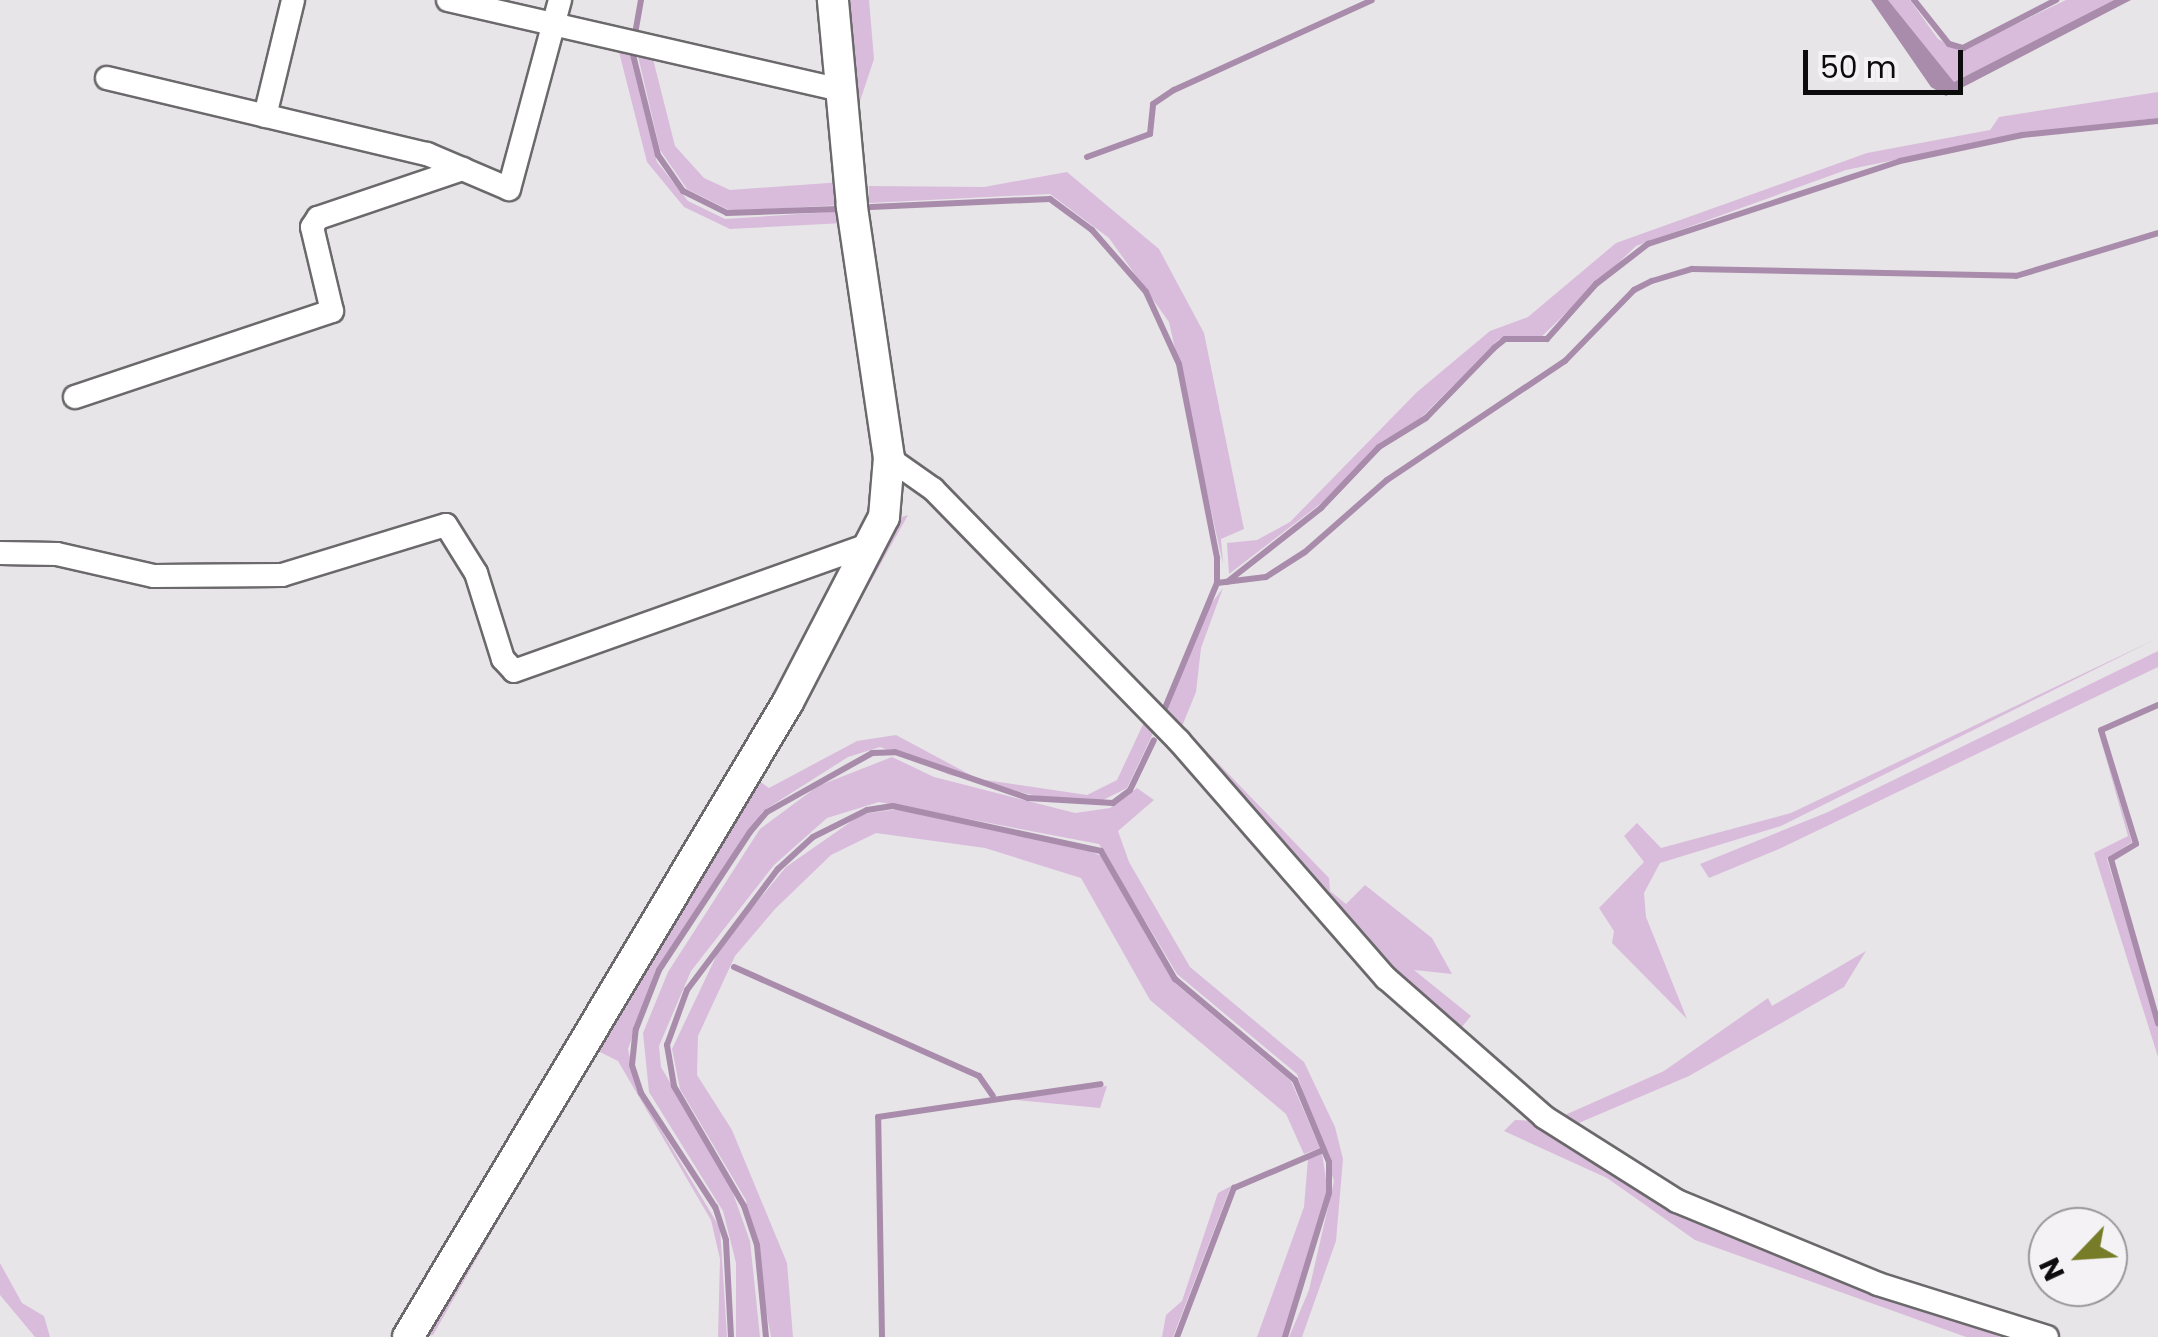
<!DOCTYPE html>
<style>
body{margin:0}
#map{position:relative;width:2158px;height:1337px;overflow:hidden;background:#e7e5e8;font-family:Poppins,sans-serif}
div>[style]{position:absolute}
.green>*{inset:0;background:#d9bcdb}
.water>*{inset:0;background:#a98cab}
.stream>*{height:6px;margin:-3px;padding:0 3px;transform-origin:3px;border-radius:3px;background:#a98cab}
.roads{filter:drop-shadow(2px 0 #6b696b) drop-shadow(-2px 0 #6b696b) drop-shadow(0 2px #6b696b) drop-shadow(0 -2px #6b696b)}
.minor>*{height:22px;margin:-11px;padding:0 11px;transform-origin:11px;border-radius:11px;background:#fff}
.tertiary>*{height:30px;margin:-15px;padding:0 15px;transform-origin:15px;border-radius:15px;background:#fff}
span{translate:-50% -50%;white-space:nowrap;text-align:center;line-height:1.15;-webkit-text-stroke:9px #f5f2f5;paint-order:stroke}
.north{position:absolute;left:2028px;top:1207px;width:100px;height:100px;box-sizing:border-box;background:#f5f2f5;border:2px solid #989698;border-radius:50%;rotate:245deg;font-size:28px;font-weight:700;line-height:40px;text-align:center;color:#0d0c0d}
.north::after{content:'';display:block;margin:auto;width:35px;height:45px;background:#767c27;clip-path:polygon(50% 0,100% 100%,50% 72%,0 100%)}
.scale{position:absolute;left:1803px;top:50px;width:160px;height:45px;box-sizing:border-box;border:5px solid #0d0c0d;border-top:0;padding-left:12px;font-size:30px;line-height:35px;white-space:nowrap;color:#0d0c0d;-webkit-text-stroke:8px #f5f2f5;paint-order:stroke}
</style>
<div id="map">
<div class="green">
<i style="clip-path:polygon(850px 0,869px 0,874px 59px,859px 104px)"></i>
<i style="clip-path:polygon(1888px 0,1910px 0,1938px 39px,1960px 51px,2066px 0,2114px 0,1954px 82px)"></i>
<i style="clip-path:polygon(618px 48px,629px 52px,657px 162px,688px 201px,725px 219px,844px 211px,844px 223px,730px 229px,684px 207px,647px 162px)"></i>
<i style="clip-path:polygon(637px 52px,653px 59px,675px 146px,704px 178px,730px 190px,842px 182px,842px 205px,731px 211px,687px 189px,660px 150px)"></i>
<i style="clip-path:polygon(2158px 92px,2158px 118px,2025px 133px,1846px 170px,1636px 246px,1539px 339px,1499px 339px,1421px 418px,1382px 442px,1324px 501px,1229px 574px,1227px 543px,1257px 540px,1290px 522px,1417px 392px,1490px 331px,1528px 317px,1616px 243px,1867px 153px,1990px 130px,1999px 117px)"></i>
<i style="clip-path:polygon(1067px 172px,1159px 249px,1204px 333px,1244px 529px,1221px 539px,1223px 564px,1169px 322px,1109px 238px,1050px 194px,869px 203px,869px 186px,984px 187px)"></i>
<i style="clip-path:polygon(908px 515px,759px 781px,769px 788px,857px 741px,896px 735px,978px 779px,1087px 795px,1117px 780px,1146px 718px,1156px 727px,1127px 788px,1101px 801px,1057px 801px,950px 775px,880px 747px,848px 757px,763px 811px,656px 969px,628px 1049px,636px 1088px,720px 1228px,727px 1337px,718px 1337px,720px 1259px,711px 1220px,618px 1061px,596px 1050px,433px 1335px,419px 1337px,851px 615px,893px 520px)"></i>
<i style="clip-path:polygon(1223px 588px,1201px 648px,1196px 692px,1178px 736px,1163px 720px,1205px 612px)"></i>
<i style="clip-path:polygon(2158px 638px,1781px 826px,1660px 863px,1644px 893px,1646px 917px,1687px 1019px,1612px 943px,1614px 931px,1599px 908px,1644px 862px,1624px 836px,1637px 823px,1661px 848px,1791px 813px)"></i>
<i style="clip-path:polygon(2158px 651px,2158px 667px,1779px 849px,1709px 878px,1700px 864px,1828px 812px)"></i>
<i style="clip-path:polygon(1186px 730px,1329px 878px,1330px 891px,1346px 904px,1365px 885px,1432px 938px,1452px 974px,1414px 970px,1471px 1016px,1460px 1029px,1547px 1104px,1539px 1106px,1387px 970px,1182px 740px)"></i>
<i style="clip-path:polygon(2098px 730px,2132px 842px,2107px 859px,2158px 1027px,2158px 1057px,2094px 853px,2128px 836px)"></i>
<i style="clip-path:polygon(892px 757px,934px 777px,1075px 813px,1110px 808px,1137px 788px,1154px 800px,1118px 831px,1129px 862px,1190px 967px,1304px 1062px,1335px 1127px,1343px 1159px,1336px 1241px,1302px 1337px,1289px 1337px,1309px 1290px,1334px 1181px,1297px 1074px,1177px 974px,1099px 844px,879px 802px,827px 818px,774px 865px,691px 971px,659px 1046px,661px 1067px,730px 1185px,750px 1241px,760px 1337px,736px 1337px,736px 1263px,723px 1211px,649px 1092px,643px 1033px,668px 972px,760px 829px,818px 786px)"></i>
<i style="clip-path:polygon(899px 809px,1070px 842px,1101px 856px,1176px 984px,1291px 1081px,1320px 1148px,1304px 1154px,1286px 1114px,1150px 1000px,1081px 878px,985px 848px,876px 833px,831px 855px,775px 909px,735px 956px,698px 1036px,697px 1075px,732px 1130px,787px 1263px,793px 1337px,771px 1337px,746px 1200px,680px 1089px,672px 1049px,722px 944px,786px 867px,862px 814px)"></i>
<i style="clip-path:polygon(1866px 951px,1844px 987px,1689px 1076px,1567px 1128px,1556px 1119px,1664px 1071px,1768px 998px,1772px 1006px)"></i>
<i style="clip-path:polygon(1107px 1086px,1100px 1108px,995px 1098px)"></i>
<i style="clip-path:polygon(1515px 1120px,1535px 1121px,1679px 1215px,2001px 1337px,1966px 1337px,1695px 1240px,1607px 1178px,1504px 1131px)"></i>
<i style="clip-path:polygon(1322px 1153px,1328px 1193px,1301px 1295px,1282px 1337px,1257px 1337px,1304px 1207px,1308px 1159px)"></i>
<i style="clip-path:polygon(1231px 1186px,1173px 1337px,1162px 1337px,1166px 1315px,1182px 1301px,1218px 1193px)"></i>
<i style="clip-path:polygon(0 1263px,22px 1303px,44px 1316px,50px 1337px,35px 1337px,0 1295px)"></i>
</div>
<div class="water">
<i style="clip-path:polygon(1871px 0,1888px 0,1954px 82px,2114px 0,2131px 0,1946px 96px,1931px 87px)"></i>
</div>
<div class="stream">
<i style="left:1914px;top:0;width:56px;rotate:51.5deg"></i>
<i style="left:1949px;top:44px;width:15px;rotate:16deg"></i>
<i style="left:1963px;top:48px;width:105px;rotate:-27.3deg"></i>
<i style="left:635px;top:34px;width:35px;rotate:-80deg"></i>
<i style="left:633px;top:55px;width:103px;rotate:76deg"></i>
<i style="left:658px;top:155px;width:44px;rotate:55.2deg"></i>
<i style="left:683px;top:191px;width:49px;rotate:26.6deg"></i>
<i style="left:727px;top:213px;width:111px;rotate:-2.1deg"></i>
<i style="left:1087px;top:157px;width:67px;rotate:-20.1deg"></i>
<i style="left:1150px;top:134px;width:30px;rotate:-84deg"></i>
<i style="left:1153px;top:104px;width:25px;rotate:-34deg"></i>
<i style="left:1174px;top:90px;width:217px;rotate:-24.4deg"></i>
<i style="left:871px;top:207px;width:179px;rotate:-2.6deg"></i>
<i style="left:1050px;top:199px;width:52px;rotate:36.4deg"></i>
<i style="left:1092px;top:230px;width:82px;rotate:48.9deg"></i>
<i style="left:1146px;top:292px;width:79px;rotate:65.4deg"></i>
<i style="left:1179px;top:364px;width:198px;rotate:78.9deg"></i>
<i style="left:1217px;top:558px;width:25px;rotate:90deg"></i>
<i style="left:1217px;top:583px;width:135px;rotate:112.6deg"></i>
<i style="left:1227px;top:582px;width:120px;rotate:-38.2deg"></i>
<i style="left:1321px;top:508px;width:84px;rotate:-46.4deg"></i>
<i style="left:1379px;top:447px;width:55px;rotate:-31.7deg"></i>
<i style="left:1426px;top:418px;width:98px;rotate:-45.8deg"></i>
<i style="left:1494px;top:348px;width:14px;rotate:-39deg"></i>
<i style="left:1505px;top:339px;width:42px"></i>
<i style="left:1547px;top:339px;width:74px;rotate:-48.3deg"></i>
<i style="left:1596px;top:284px;width:66px;rotate:-37.6deg"></i>
<i style="left:1648px;top:244px;width:265px;rotate:-18.2deg"></i>
<i style="left:1900px;top:161px;width:125px;rotate:-12deg"></i>
<i style="left:2022px;top:135px;width:137px;rotate:-5.9deg"></i>
<i style="left:1217px;top:583px;width:49px;rotate:-7deg"></i>
<i style="left:1266px;top:577px;width:46px;rotate:-32.7deg"></i>
<i style="left:1305px;top:552px;width:109px;rotate:-41.3deg"></i>
<i style="left:1387px;top:480px;width:214px;rotate:-33.8deg"></i>
<i style="left:1565px;top:361px;width:99px;rotate:-45.8deg"></i>
<i style="left:1634px;top:290px;width:20px;rotate:-27deg"></i>
<i style="left:1652px;top:281px;width:42px;rotate:-16.7deg"></i>
<i style="left:1692px;top:269px;width:324px;rotate:1.2deg"></i>
<i style="left:2016px;top:276px;width:148px;rotate:-16.8deg"></i>
<i style="left:2158px;top:705px;width:62px;rotate:156.3deg"></i>
<i style="left:2101px;top:730px;width:119px;rotate:72.9deg"></i>
<i style="left:2136px;top:844px;width:29px;rotate:149deg"></i>
<i style="left:2111px;top:859px;width:171px;rotate:74deg"></i>
<i style="left:734px;top:967px;width:268px;rotate:24deg"></i>
<i style="left:979px;top:1076px;width:24px;rotate:55deg"></i>
<i style="left:731px;top:1337px;width:97px;rotate:-93deg"></i>
<i style="left:726px;top:1240px;width:35px;rotate:-108deg"></i>
<i style="left:715px;top:1207px;width:136px;rotate:-123deg"></i>
<i style="left:641px;top:1093px;width:29px;rotate:-108deg"></i>
<i style="left:632px;top:1065px;width:36px;rotate:-84deg"></i>
<i style="left:636px;top:1029px;width:63px;rotate:-68.7deg"></i>
<i style="left:659px;top:970px;width:165px;rotate:-56.6deg"></i>
<i style="left:750px;top:832px;width:26px;rotate:-50deg"></i>
<i style="left:767px;top:812px;width:120px;rotate:-29.3deg"></i>
<i style="left:872px;top:753px;width:23px;rotate:-2deg"></i>
<i style="left:895px;top:752px;width:141px;rotate:19.1deg"></i>
<i style="left:1028px;top:798px;width:85px;rotate:3.4deg"></i>
<i style="left:1113px;top:803px;width:21px;rotate:-37deg"></i>
<i style="left:1130px;top:790px;width:55px;rotate:-64.4deg"></i>
<i style="left:766px;top:1337px;width:92px;rotate:-95.6deg"></i>
<i style="left:757px;top:1245px;width:41px;rotate:-108.4deg"></i>
<i style="left:744px;top:1206px;width:139px;rotate:-120.3deg"></i>
<i style="left:674px;top:1086px;width:42px;rotate:-99.7deg"></i>
<i style="left:667px;top:1045px;width:59px;rotate:-70deg"></i>
<i style="left:687px;top:990px;width:151px;rotate:-53.1deg"></i>
<i style="left:778px;top:869px;width:47px;rotate:-42.4deg"></i>
<i style="left:813px;top:837px;width:60px;rotate:-26.6deg"></i>
<i style="left:867px;top:810px;width:26px;rotate:-9deg"></i>
<i style="left:893px;top:806px;width:213px;rotate:12.2deg"></i>
<i style="left:1101px;top:851px;width:148px;rotate:60deg"></i>
<i style="left:1175px;top:979px;width:157px;rotate:40.1deg"></i>
<i style="left:1295px;top:1080px;width:89px;rotate:67.5deg"></i>
<i style="left:1329px;top:1162px;width:31px;rotate:90deg"></i>
<i style="left:1329px;top:1193px;width:151px;rotate:107deg"></i>
<i style="left:882px;top:1337px;width:220px;rotate:-91deg"></i>
<i style="left:878px;top:1117px;width:225px;rotate:-8.4deg"></i>
<i style="left:1177px;top:1337px;width:160px;rotate:-69.1deg"></i>
<i style="left:1234px;top:1188px;width:97px;rotate:-23.1deg"></i>
</div>
<div class="roads">
<div class="minor">
<i style="left:448px;top:0;width:400px;rotate:12.9deg"></i>
<i style="left:107px;top:78px;width:329px;rotate:13.4deg"></i>
<i style="left:427px;top:154px;width:89px;rotate:23.1deg"></i>
<i style="left:509px;top:189px;width:196px;rotate:-74.9deg"></i>
<i style="left:265px;top:116px;width:119px;rotate:-76.4deg"></i>
<i style="left:75px;top:397px;width:271px;rotate:-18.5deg"></i>
<i style="left:332px;top:311px;width:86px;rotate:-103.4deg"></i>
<i style="left:312px;top:227px;width:11px;rotate:-56deg"></i>
<i style="left:318px;top:218px;width:153px;rotate:-18.7deg"></i>
<i style="left:889px;top:458px;width:54px;rotate:35.2deg"></i>
<i style="left:933px;top:489px;width:352px;rotate:45.7deg"></i>
<i style="left:1179px;top:741px;width:315px;rotate:48.9deg"></i>
<i style="left:1386px;top:978px;width:210px;rotate:41.3deg"></i>
<i style="left:1544px;top:1117px;width:157px;rotate:32.3deg"></i>
<i style="left:1677px;top:1201px;width:217px;rotate:22.4deg"></i>
<i style="left:1878px;top:1284px;width:177px;rotate:17.4deg"></i>
<i style="left:0;top:553px;width:57px;rotate:1deg"></i>
<i style="left:57px;top:554px;width:99px;rotate:12.8deg"></i>
<i style="left:154px;top:576px;width:128px;rotate:-0.4deg"></i>
<i style="left:282px;top:575px;width:171px;rotate:-17deg"></i>
<i style="left:446px;top:525px;width:57px;rotate:58deg"></i>
<i style="left:476px;top:573px;width:90px;rotate:72.6deg"></i>
<i style="left:503px;top:659px;width:16px;rotate:47deg"></i>
<i style="left:514px;top:671px;width:379px;rotate:-19.6deg"></i>
</div>
<div class="tertiary">
<i style="left:408px;top:1337px;width:740px;rotate:-59.1deg"></i>
<i style="left:788px;top:702px;width:208px;rotate:-62.6deg"></i>
<i style="left:884px;top:517px;width:59px;rotate:-85.2deg"></i>
<i style="left:889px;top:458px;width:255px;rotate:-98.4deg"></i>
<i style="left:852px;top:206px;width:207px;rotate:-95.3deg"></i>
</div>
</div>
<div class="north">N</div>
<div class="scale">50 m</div>
</div>
